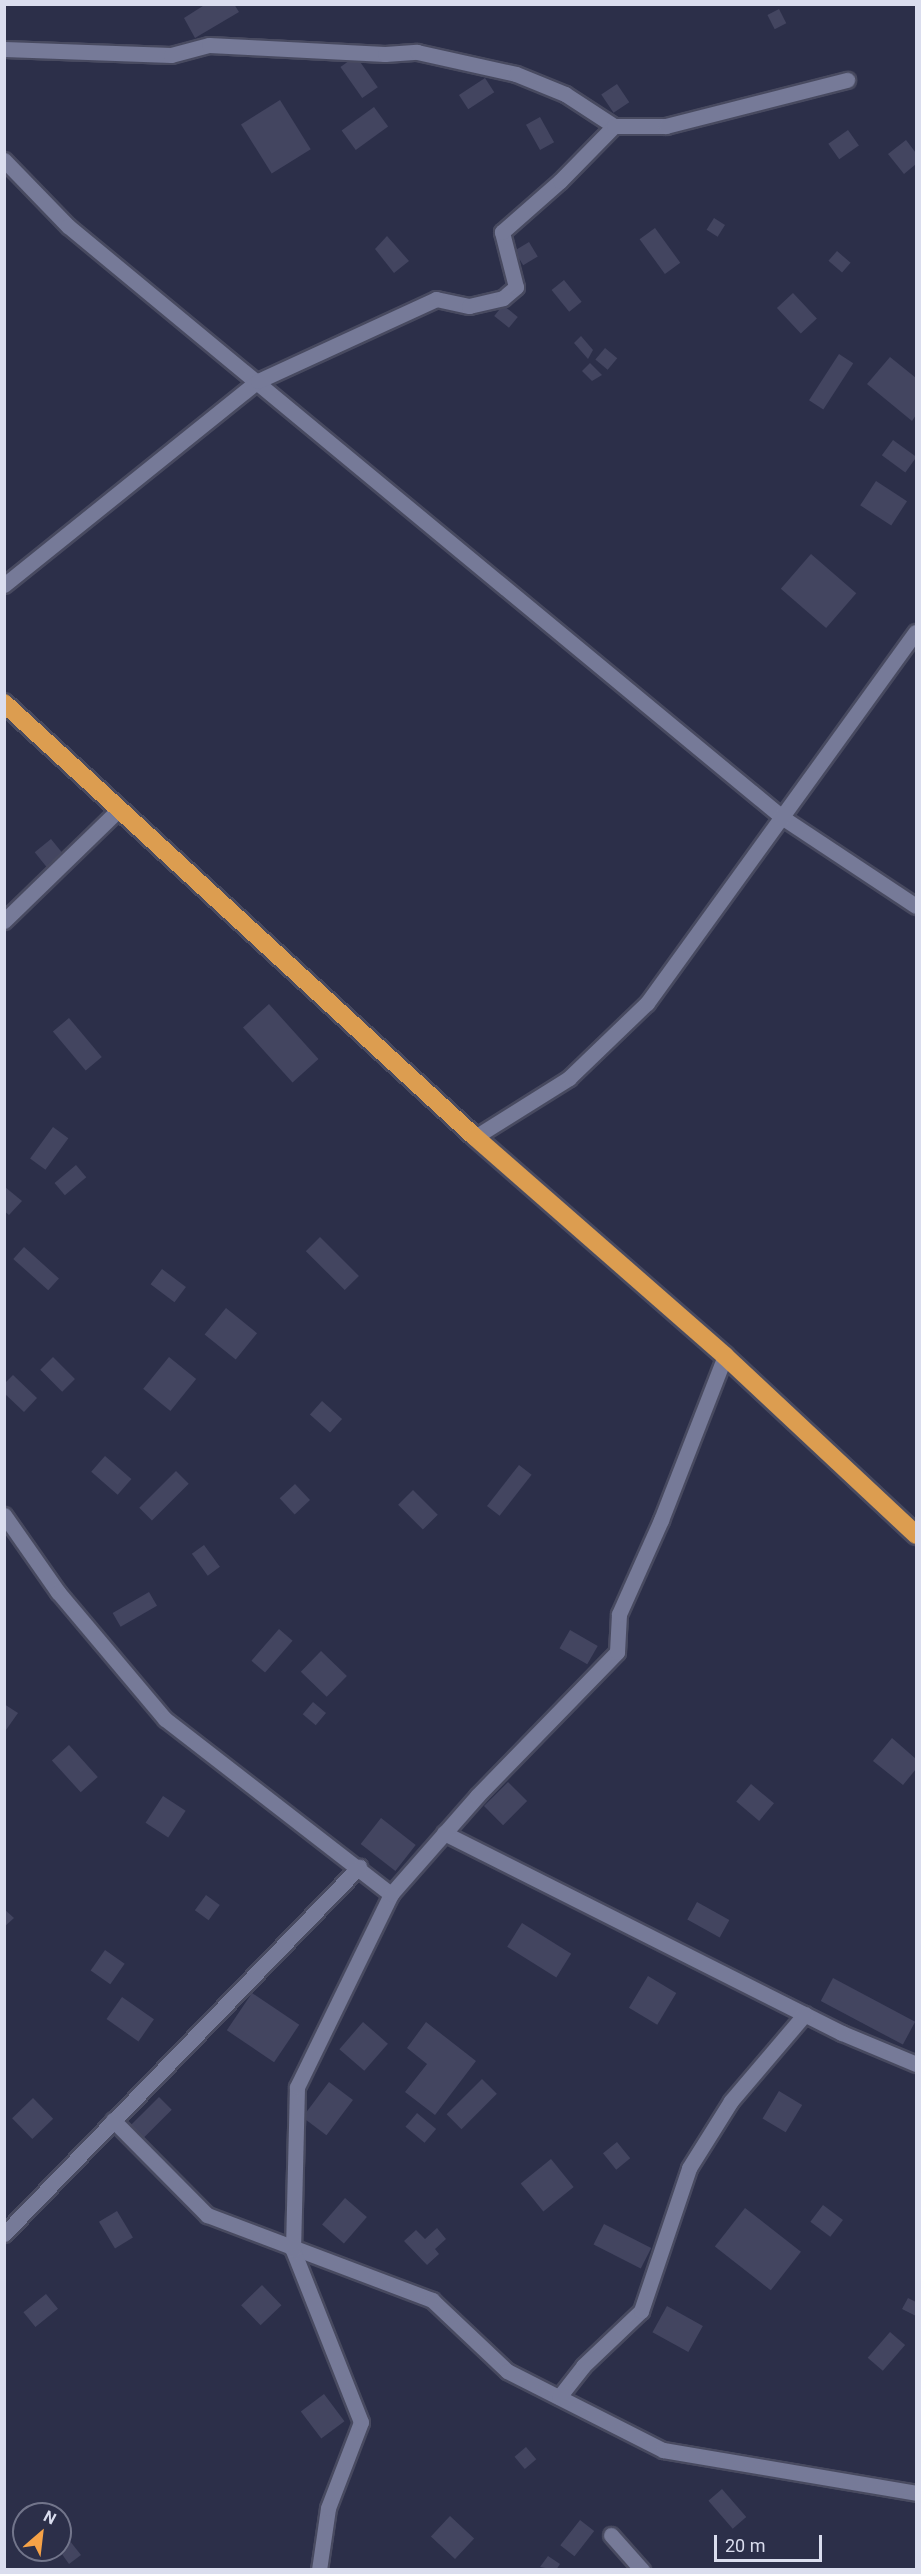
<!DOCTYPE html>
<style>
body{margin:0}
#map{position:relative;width:921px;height:2574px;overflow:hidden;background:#2c2f49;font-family:Roboto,sans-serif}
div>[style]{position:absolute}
.building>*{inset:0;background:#434560;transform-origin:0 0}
.roads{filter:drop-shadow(2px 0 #484a60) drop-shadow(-2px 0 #484a60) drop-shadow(0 2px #484a60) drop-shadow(0 -2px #484a60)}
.minor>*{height:15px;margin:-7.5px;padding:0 7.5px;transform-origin:7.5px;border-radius:7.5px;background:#767a98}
.highway>*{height:18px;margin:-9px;padding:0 9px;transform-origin:9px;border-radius:9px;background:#dc9d50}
span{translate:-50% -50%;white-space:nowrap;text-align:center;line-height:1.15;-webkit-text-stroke:4.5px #2c2f49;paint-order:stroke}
.frame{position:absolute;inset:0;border:6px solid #daddee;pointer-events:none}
.north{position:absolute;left:12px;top:2502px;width:60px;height:60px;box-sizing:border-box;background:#2c2f49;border:2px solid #72758b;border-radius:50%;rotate:28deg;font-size:16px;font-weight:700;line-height:24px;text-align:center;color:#daddee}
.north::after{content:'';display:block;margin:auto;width:21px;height:27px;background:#f6a247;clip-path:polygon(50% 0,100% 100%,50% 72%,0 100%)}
.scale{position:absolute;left:714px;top:2535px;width:108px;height:27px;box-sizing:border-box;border:3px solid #daddee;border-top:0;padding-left:8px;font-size:18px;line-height:21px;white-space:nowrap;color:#daddee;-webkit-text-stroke:4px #2c2f49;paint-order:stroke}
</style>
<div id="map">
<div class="building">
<i style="clip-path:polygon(206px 4px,234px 4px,239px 12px,195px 38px,184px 18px)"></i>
<i style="left:779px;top:9px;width:16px;height:13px;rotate:63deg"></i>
<i style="left:356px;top:56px;width:38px;height:19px;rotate:55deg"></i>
<i style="left:485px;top:78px;width:17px;height:31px;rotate:57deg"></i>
<i style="left:617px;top:84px;width:22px;height:19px;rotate:56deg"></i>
<i style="left:280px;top:100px;width:58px;height:46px;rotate:58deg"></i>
<i style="left:374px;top:107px;width:24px;height:40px;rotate:54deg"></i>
<i style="left:540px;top:117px;width:29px;height:16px;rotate:61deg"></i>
<i style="left:848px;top:130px;width:19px;height:24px;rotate:55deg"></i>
<i style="clip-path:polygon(906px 140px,916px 153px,916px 164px,904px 174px,888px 154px)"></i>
<i style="left:714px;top:218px;width:13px;height:14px;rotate:32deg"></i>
<i style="left:655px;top:228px;width:43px;height:19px;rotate:54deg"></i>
<i style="clip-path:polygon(387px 236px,409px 261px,394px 273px,375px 249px)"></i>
<i style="left:529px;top:242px;width:17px;height:17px;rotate:59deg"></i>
<i style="left:837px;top:251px;width:18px;height:13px;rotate:41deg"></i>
<i style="left:564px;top:280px;width:28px;height:16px;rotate:51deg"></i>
<i style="left:793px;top:293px;width:35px;height:22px;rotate:47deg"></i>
<i style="left:503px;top:305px;width:19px;height:14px;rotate:39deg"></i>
<i style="clip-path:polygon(581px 336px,593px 350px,588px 359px,574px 343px)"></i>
<i style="left:605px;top:348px;width:16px;height:15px;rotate:40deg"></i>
<i style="left:839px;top:354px;width:17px;height:55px;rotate:33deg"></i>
<i style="clip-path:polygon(890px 357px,916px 378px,916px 415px,912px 421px,867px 384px)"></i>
<i style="clip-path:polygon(590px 363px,602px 375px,592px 381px,582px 371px)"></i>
<i style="left:893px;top:440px;width:29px;height:19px;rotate:36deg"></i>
<i style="left:876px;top:481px;width:37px;height:29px;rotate:33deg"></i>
<i style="left:811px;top:554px;width:60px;height:46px;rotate:41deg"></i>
<i style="left:51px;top:839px;width:19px;height:21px;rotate:51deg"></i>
<i style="left:269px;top:1004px;width:74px;height:35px;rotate:48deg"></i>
<i style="left:69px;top:1018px;width:51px;height:21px;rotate:50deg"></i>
<i style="left:53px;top:1127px;width:19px;height:39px;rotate:36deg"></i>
<i style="left:76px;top:1165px;width:16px;height:28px;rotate:50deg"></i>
<i style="clip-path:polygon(5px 1187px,22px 1201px,9px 1215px,4px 1211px)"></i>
<i style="left:320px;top:1237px;width:55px;height:20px;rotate:45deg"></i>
<i style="left:24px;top:1247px;width:47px;height:16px;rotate:42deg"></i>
<i style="left:162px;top:1269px;width:30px;height:19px;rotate:37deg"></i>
<i style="left:226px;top:1308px;width:40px;height:34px;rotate:39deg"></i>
<i style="left:53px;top:1357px;width:31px;height:18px;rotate:45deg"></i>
<i style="left:169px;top:1357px;width:35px;height:41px;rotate:39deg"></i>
<i style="clip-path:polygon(13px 1375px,37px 1398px,24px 1412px,4px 1393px,4px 1384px)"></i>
<i style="left:322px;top:1401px;width:27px;height:18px;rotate:42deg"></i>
<i style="left:105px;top:1456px;width:35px;height:21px;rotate:41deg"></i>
<i style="left:519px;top:1465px;width:16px;height:52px;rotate:38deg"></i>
<i style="left:176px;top:1471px;width:18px;height:52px;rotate:45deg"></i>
<i style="left:295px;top:1484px;width:22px;height:21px;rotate:47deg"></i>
<i style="left:413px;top:1490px;width:35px;height:21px;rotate:45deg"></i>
<i style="left:204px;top:1545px;width:27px;height:15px;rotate:54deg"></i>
<i style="left:149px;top:1592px;width:16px;height:42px;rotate:60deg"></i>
<i style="left:279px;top:1629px;width:18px;height:42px;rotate:41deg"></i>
<i style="left:570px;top:1630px;width:32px;height:21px;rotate:30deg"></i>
<i style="left:321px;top:1651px;width:36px;height:29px;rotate:44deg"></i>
<i style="left:313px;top:1702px;width:17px;height:16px;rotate:40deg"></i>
<i style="clip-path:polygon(4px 1704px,18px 1713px,6px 1730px,4px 1729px)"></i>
<i style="clip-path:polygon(892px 1738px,916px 1759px,916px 1769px,903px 1785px,873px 1761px)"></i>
<i style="left:69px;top:1745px;width:43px;height:23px;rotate:48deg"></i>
<i style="left:508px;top:1782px;width:27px;height:34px;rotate:45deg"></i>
<i style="left:751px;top:1784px;width:30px;height:23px;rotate:40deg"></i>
<i style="left:163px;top:1796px;width:27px;height:32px;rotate:33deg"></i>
<i style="left:381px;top:1818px;width:44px;height:33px;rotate:38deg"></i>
<i style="left:206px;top:1895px;width:17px;height:19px;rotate:36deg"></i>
<i style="left:697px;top:1902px;width:37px;height:20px;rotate:29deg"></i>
<i style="clip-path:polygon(4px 1909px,14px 1918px,4px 1927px)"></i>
<i style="left:522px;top:1923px;width:58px;height:28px;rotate:32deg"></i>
<i style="left:105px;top:1950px;width:24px;height:25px;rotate:35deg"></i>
<i style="left:648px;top:1976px;width:33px;height:37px;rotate:31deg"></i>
<i style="left:833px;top:1978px;width:93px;height:26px;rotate:28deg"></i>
<i style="left:252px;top:1993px;width:57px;height:45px;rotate:34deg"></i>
<i style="left:122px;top:1997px;width:39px;height:27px;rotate:35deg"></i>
<i style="left:363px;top:2022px;width:33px;height:36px;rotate:41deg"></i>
<i style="clip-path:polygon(426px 2022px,476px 2061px,435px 2115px,405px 2092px,427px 2064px,407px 2048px)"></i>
<i style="left:482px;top:2079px;width:21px;height:50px;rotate:45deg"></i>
<i style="left:329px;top:2082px;width:30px;height:44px;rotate:37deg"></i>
<i style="left:779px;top:2091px;width:27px;height:32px;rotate:31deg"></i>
<i style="left:159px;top:2097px;width:18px;height:40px;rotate:45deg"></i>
<i style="left:33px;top:2098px;width:29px;height:29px;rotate:46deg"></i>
<i style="left:417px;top:2113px;width:25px;height:18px;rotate:40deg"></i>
<i style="left:617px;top:2142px;width:21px;height:18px;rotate:51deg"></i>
<i style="left:551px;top:2159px;width:36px;height:39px;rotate:51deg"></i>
<i style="left:345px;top:2198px;width:29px;height:35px;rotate:41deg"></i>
<i style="left:823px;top:2205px;width:25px;height:21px;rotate:37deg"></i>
<i style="left:745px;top:2208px;width:71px;height:49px;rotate:38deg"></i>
<i style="left:117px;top:2211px;width:31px;height:21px;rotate:59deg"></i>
<i style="left:604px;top:2224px;width:53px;height:23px;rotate:27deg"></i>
<i style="clip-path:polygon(437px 2228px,446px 2239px,435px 2249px,439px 2254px,427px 2265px,404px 2241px,416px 2230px,425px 2239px)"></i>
<i style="left:262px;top:2285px;width:28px;height:29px;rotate:46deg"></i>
<i style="left:46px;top:2294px;width:19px;height:29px;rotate:51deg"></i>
<i style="clip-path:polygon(908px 2298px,916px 2302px,916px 2316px,902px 2309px)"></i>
<i style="left:667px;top:2306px;width:41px;height:30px;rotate:29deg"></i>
<i style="left:890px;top:2332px;width:20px;height:34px;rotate:41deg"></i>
<i style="left:324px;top:2394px;width:34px;height:29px;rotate:53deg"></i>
<i style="left:526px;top:2447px;width:16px;height:15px;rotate:50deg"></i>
<i style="left:722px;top:2489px;width:37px;height:18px;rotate:49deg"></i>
<i style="left:450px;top:2516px;width:33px;height:28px;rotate:43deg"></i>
<i style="left:580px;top:2520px;width:18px;height:32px;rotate:38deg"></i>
<i style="clip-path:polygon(62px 2531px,81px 2555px,69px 2564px,59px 2550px)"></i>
<i style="clip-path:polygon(548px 2556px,560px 2564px,556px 2570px,540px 2567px)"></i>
</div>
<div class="roads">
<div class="minor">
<i style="left:4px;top:49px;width:167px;rotate:2.1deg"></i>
<i style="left:171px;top:55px;width:39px;rotate:-15deg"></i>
<i style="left:209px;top:45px;width:176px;rotate:2.9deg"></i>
<i style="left:385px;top:54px;width:32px;rotate:-4deg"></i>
<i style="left:417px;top:52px;width:101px;rotate:12.5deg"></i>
<i style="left:516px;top:74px;width:53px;rotate:22.2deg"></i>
<i style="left:565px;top:94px;width:59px;rotate:33.1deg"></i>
<i style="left:4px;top:160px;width:92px;rotate:45.9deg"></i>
<i style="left:68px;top:226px;width:928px;rotate:39.62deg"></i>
<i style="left:783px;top:818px;width:159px;rotate:33.5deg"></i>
<i style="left:4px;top:585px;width:326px;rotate:-38.8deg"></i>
<i style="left:258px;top:381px;width:196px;rotate:-24.7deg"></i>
<i style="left:436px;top:299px;width:34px;rotate:12deg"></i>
<i style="left:469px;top:306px;width:35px;rotate:-13deg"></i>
<i style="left:503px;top:298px;width:17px;rotate:-40deg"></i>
<i style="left:516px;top:287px;width:57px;rotate:-104.3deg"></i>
<i style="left:502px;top:232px;width:77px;rotate:-41.3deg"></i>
<i style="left:560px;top:181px;width:77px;rotate:-45.5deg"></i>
<i style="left:614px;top:126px;width:52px"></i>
<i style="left:666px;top:126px;width:187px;rotate:-14.3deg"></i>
<i style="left:4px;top:921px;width:161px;rotate:-44.2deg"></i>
<i style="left:475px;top:1137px;width:111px;rotate:-32.1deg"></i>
<i style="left:569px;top:1078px;width:108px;rotate:-43.9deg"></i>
<i style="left:647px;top:1003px;width:458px;rotate:-54.1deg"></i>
<i style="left:4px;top:1515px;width:94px;rotate:55deg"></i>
<i style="left:58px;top:1592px;width:166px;rotate:49.9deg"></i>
<i style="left:165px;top:1719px;width:286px;rotate:37.8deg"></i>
<i style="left:444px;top:1833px;width:445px;rotate:26.7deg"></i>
<i style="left:842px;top:2033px;width:80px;rotate:22.7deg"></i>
<i style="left:113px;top:2120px;width:134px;rotate:45.3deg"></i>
<i style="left:207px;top:2215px;width:241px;rotate:20.7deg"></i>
<i style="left:432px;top:2300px;width:103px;rotate:43.4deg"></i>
<i style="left:507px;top:2371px;width:175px;rotate:26.9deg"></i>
<i style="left:663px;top:2450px;width:257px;rotate:9.6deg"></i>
<i style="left:4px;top:2234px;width:511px;rotate:-45.95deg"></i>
<i style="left:559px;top:2397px;width:39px;rotate:-52deg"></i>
<i style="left:583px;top:2366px;width:80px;rotate:-43.5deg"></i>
<i style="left:641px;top:2311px;width:151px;rotate:-71.4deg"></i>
<i style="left:689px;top:2168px;width:79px;rotate:-57.9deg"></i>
<i style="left:731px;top:2101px;width:114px;rotate:-49.6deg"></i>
<i style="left:611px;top:2535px;width:47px;rotate:48.5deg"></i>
<i style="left:319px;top:2570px;width:63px;rotate:-81.7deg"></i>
<i style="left:328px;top:2508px;width:92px;rotate:-69deg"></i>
<i style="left:361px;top:2422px;width:185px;rotate:-111.6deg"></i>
<i style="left:293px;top:2250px;width:163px;rotate:-88.6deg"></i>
<i style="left:297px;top:2087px;width:215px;rotate:-64deg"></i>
<i style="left:391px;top:1894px;width:130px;rotate:-48.7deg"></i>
<i style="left:477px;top:1796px;width:201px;rotate:-45.8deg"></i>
<i style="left:617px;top:1652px;width:38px;rotate:-87deg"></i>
<i style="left:619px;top:1614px;width:103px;rotate:-65.9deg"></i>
<i style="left:661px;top:1520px;width:176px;rotate:-68.7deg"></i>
</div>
<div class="highway">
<i style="left:4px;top:703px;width:640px;rotate:42.66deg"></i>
<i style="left:475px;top:1137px;width:332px;rotate:41.2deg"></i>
<i style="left:725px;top:1356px;width:262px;rotate:43.1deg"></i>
</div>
</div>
<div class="frame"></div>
<div class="north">N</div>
<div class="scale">20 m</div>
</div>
